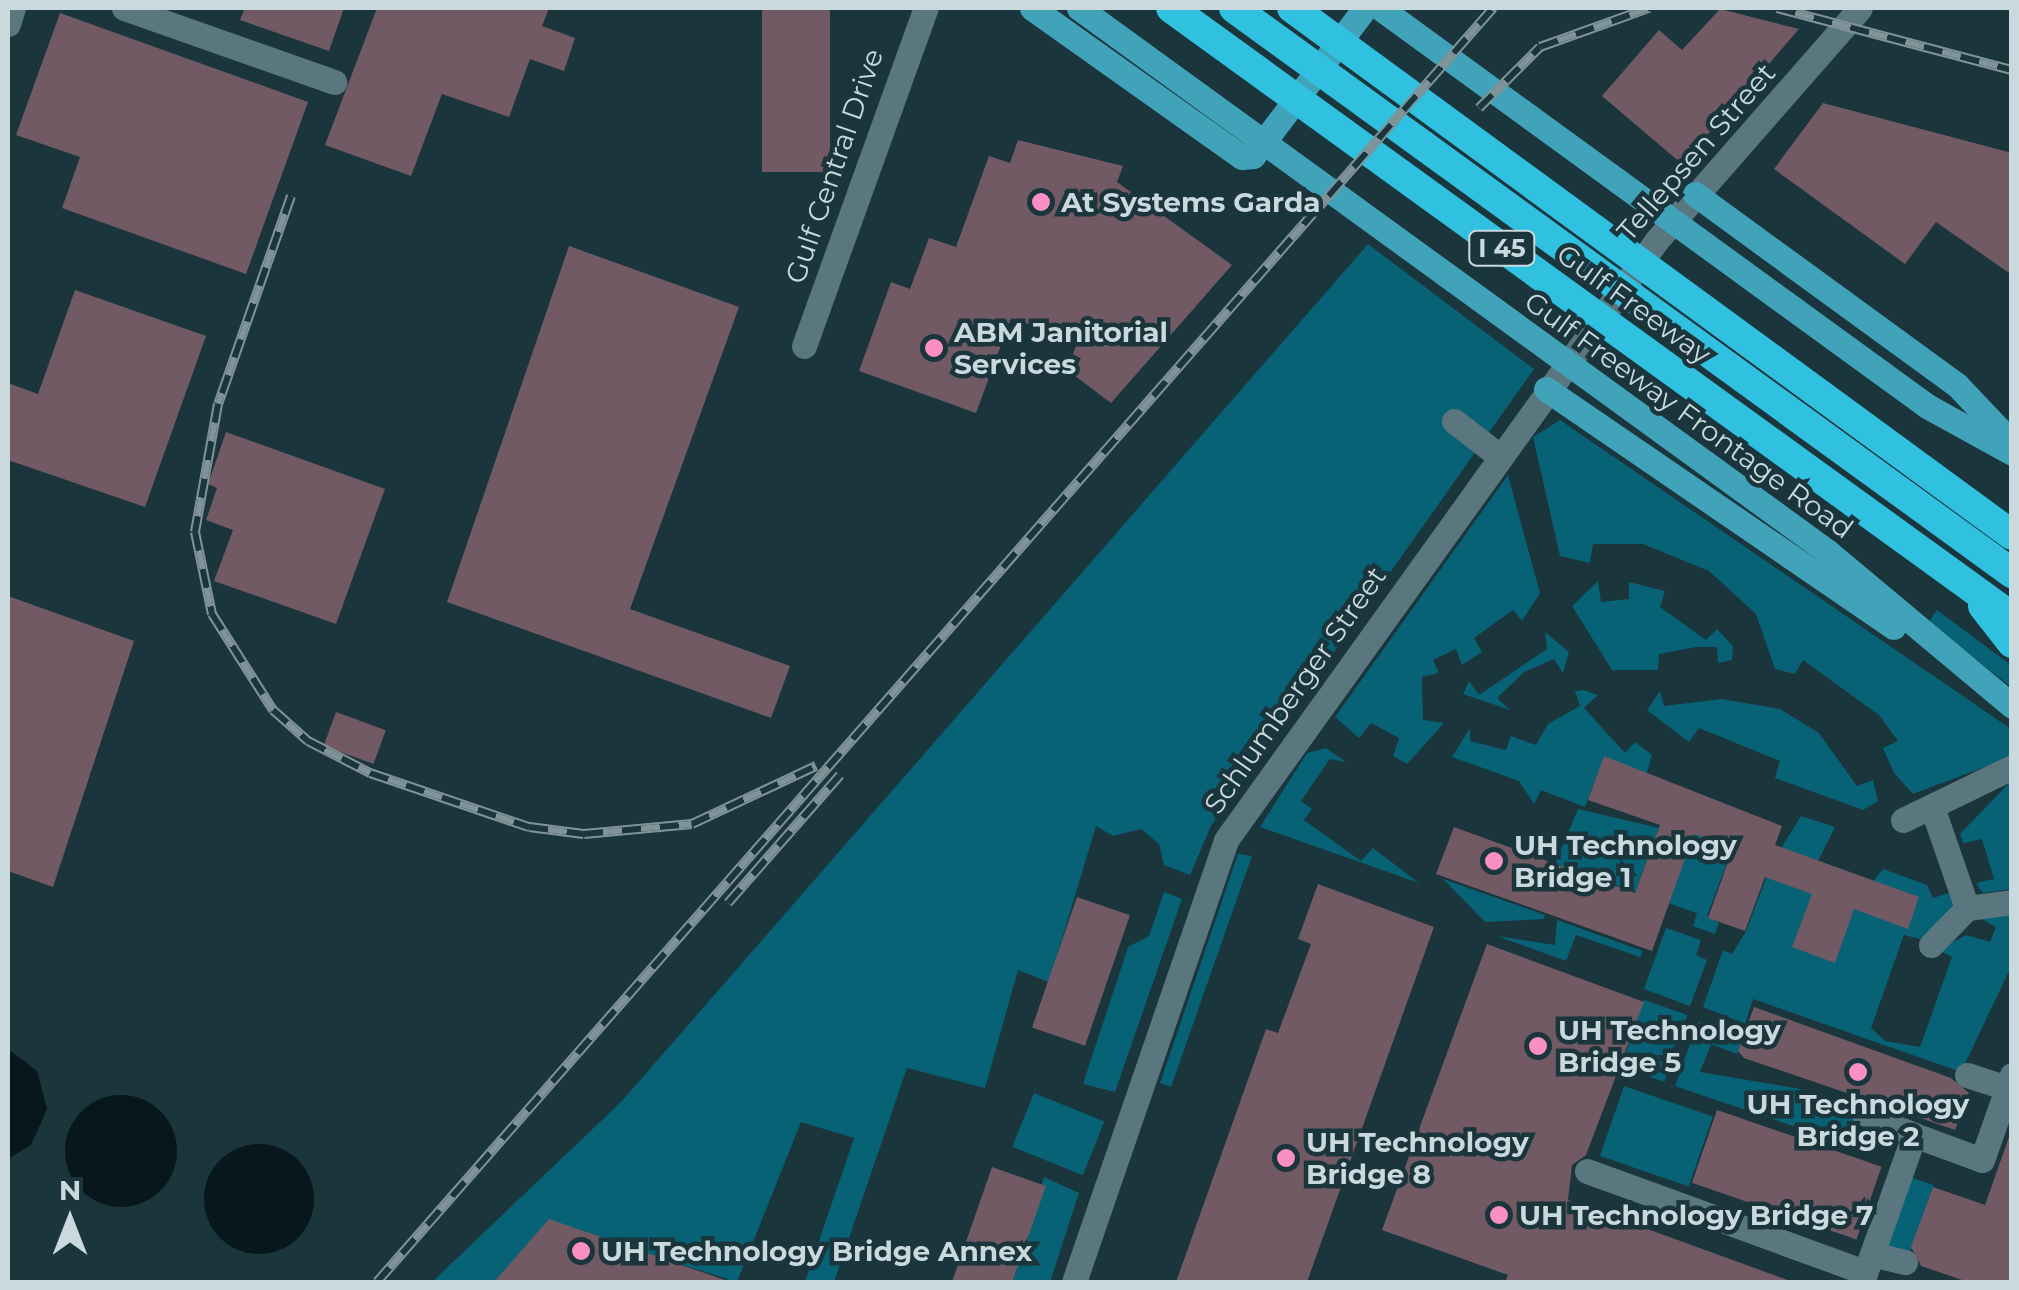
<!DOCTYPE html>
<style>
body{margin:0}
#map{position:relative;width:2019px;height:1290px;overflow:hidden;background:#1a353c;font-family:Montserrat,sans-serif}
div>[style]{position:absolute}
.green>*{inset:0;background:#066274;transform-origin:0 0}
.water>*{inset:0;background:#07171b}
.round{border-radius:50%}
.building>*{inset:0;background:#725a65;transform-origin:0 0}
.minor>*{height:25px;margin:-12.5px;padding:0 12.5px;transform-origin:12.5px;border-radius:12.5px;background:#5a777f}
.major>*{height:25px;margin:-12.5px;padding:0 12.5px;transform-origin:12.5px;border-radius:12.5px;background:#41a3b9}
.highway>*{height:30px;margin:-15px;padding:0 15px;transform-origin:15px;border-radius:15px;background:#30c1e0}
.rail>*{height:10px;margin-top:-5px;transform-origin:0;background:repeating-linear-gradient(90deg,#1a353c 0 19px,#7f9399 0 38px);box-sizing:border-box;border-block:2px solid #7f9399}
.dots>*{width:28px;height:28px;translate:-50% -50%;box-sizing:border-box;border:5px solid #1a353c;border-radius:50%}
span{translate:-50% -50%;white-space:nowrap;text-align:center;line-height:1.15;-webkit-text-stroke:9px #1a353c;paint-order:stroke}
.shield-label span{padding:2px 8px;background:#1a353c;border:2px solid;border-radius:8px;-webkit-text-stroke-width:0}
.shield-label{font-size:25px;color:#cad9de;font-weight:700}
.street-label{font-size:28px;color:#cad9de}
.poi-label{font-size:28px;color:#cad9de;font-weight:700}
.left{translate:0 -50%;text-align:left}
.frame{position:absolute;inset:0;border:10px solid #cad9de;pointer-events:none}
.north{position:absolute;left:20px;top:1170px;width:100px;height:100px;-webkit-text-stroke:8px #1a353c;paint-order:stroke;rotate:0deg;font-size:28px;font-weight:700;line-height:40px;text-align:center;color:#cad9de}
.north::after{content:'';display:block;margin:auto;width:35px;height:45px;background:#cad9de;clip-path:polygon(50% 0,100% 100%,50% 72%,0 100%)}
</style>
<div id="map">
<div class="green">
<i style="clip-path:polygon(1368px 244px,1534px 369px,1211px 826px,1190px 875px,1164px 865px,1159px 844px,1141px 829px,1113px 836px,1096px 826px,1049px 982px,1018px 970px,985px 1088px,907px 1068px,834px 1282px,805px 1282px,854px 1138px,801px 1122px,737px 1282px,550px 1223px,497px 1282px,432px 1282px,622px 1101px)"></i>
<i style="clip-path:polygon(1560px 420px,2011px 729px,2011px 757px,1913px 794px,1894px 773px,1883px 748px,1898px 741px,1879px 715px,1803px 660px,1795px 674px,1775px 669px,1756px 614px,1709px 571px,1643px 544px,1593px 544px,1590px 563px,1560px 556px,1533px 437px)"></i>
<i style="clip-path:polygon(1508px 475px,1540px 593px,1522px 621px,1513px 610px,1474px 638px,1482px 652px,1462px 665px,1456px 649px,1433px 660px,1439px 673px,1422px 677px,1423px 720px,1444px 723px,1407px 764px,1393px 756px,1399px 738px,1371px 723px,1359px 738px,1335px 717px)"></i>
<i style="clip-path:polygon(1598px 581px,1601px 602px,1629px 599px,1629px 582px,1665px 591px,1660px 607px,1706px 640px,1717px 629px,1733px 646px,1732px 660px,1718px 663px,1717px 647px,1696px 647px,1659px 654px,1658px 670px,1612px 670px,1572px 606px)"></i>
<i style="clip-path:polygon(1937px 610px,2011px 665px,2011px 687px,1929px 622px)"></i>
<i style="clip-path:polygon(1545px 632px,1569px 652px,1563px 673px,1554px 659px,1524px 672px,1497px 698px,1510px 710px,1463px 694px,1469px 681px,1479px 695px,1547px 649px)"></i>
<i style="clip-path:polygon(1583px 690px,1598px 695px,1584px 708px,1625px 753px,1635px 742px,1652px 755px,1647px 773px,1604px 758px,1585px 807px,1541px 790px,1534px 804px,1519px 781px,1452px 757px,1470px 728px,1470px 741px,1506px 750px,1511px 736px,1536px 745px,1548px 724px,1580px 706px,1575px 691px)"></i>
<i style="clip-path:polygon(1660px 691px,1664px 706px,1722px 699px,1780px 709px,1819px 733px,1857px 786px,1873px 780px,1878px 801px,1863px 810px,1775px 778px,1780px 761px,1699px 728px,1689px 742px,1647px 710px)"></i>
<i style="clip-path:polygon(1326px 748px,1346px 762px,1330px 759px,1301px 801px,1312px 809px,1304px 820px,1361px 861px,1373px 848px,1419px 883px,1260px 827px,1307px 753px)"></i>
<i style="clip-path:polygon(2011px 781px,2011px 889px,1983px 893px,1976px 883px,1994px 879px,1982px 839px,1963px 843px,1960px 834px)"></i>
<i style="clip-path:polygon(1578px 809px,1659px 828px,1635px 892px,1555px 864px)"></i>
<i style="clip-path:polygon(1801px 816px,1835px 827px,1818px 861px,1781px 848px)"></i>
<i style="clip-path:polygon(1692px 831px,1733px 847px,1707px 916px,1719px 923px,1715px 934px,1693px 926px,1697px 913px,1668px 903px)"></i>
<i style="clip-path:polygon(1238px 854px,1252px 856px,1171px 1087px,1160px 1083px)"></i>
<i style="clip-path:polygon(1883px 869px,1927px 885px,1933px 898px,1954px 891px,1954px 907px,1920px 939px,1904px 935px,1871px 1028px,1885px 1041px,1920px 1047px,1952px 957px,1938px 950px,1966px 935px,1990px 942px,1996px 927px,1980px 918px,2011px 915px,2011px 967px,1961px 1072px,1753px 999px,1745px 1024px,1703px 1007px,1723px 950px,1732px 954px,1746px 931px,1767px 876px,1854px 906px)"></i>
<i style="clip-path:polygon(1443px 879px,1545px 915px,1544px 919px,1485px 922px)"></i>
<i style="clip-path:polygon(1164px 892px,1182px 899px,1115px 1092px,1083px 1084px,1128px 947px,1149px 936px)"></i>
<i style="clip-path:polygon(1557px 920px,1643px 951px,1640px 957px,1576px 935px,1566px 961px,1497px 936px,1555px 945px)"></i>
<i style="clip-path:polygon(1666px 928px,1701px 940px,1696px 955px,1707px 960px,1690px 1006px,1644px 989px)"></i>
<i style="left:1644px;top:1000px;width:46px;height:71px;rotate:19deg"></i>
<i style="clip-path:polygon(1698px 1022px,1743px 1036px,1737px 1054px,1711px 1044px,1700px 1072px,1801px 1089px,1799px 1097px,1858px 1118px,1849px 1145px,1675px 1086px)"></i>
<i style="left:1624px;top:1086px;width:94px;height:74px;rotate:19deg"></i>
<i style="left:1034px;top:1093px;width:76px;height:58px;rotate:22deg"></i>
<i style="left:1907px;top:1176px;width:28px;height:82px;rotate:19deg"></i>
<i style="clip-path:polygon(1044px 1177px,1079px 1193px,1050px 1282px,1011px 1282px)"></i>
</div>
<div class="water">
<i style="clip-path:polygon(8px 1049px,37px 1071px,47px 1109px,31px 1145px,8px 1159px)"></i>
<i class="round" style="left:65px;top:1095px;width:112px;height:112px"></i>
<i class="round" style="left:204px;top:1144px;width:110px;height:110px"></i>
</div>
<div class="building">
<i style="clip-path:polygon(245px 8px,344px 8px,329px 51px,240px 20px)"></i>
<i style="clip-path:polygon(377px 8px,549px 8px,542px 26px,575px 38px,564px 71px,530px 59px,509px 117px,442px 94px,411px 176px,325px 145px)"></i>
<i style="left:762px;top:8px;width:68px;height:164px"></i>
<i style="clip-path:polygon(1720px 9px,1799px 29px,1682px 164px,1602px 96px,1659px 30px,1682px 50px)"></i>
<i style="clip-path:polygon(60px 13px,308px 102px,246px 274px,62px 208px,80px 157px,16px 135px)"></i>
<i style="clip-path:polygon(1823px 103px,2012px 153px,2012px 275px,1936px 222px,1905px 264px,1774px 169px)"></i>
<i style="clip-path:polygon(1018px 140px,1123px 166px,1117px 182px,1232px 265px,1111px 403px,1067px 370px,1078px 341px,1011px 318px,976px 413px,859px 371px,891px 282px,910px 289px,929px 238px,956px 247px,989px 156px,1010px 163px)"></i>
<i style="clip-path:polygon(569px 246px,739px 307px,630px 609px,790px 666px,771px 718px,447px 602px)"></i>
<i style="clip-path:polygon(75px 290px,206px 336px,145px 507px,8px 460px,8px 383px,38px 394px)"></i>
<i style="clip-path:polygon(226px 432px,385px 489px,336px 624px,214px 581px,233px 530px,206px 520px,217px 488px,208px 484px)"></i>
<i style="clip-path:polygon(8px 596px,134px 641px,53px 887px,8px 871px)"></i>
<i style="left:336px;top:712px;width:53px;height:36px;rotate:20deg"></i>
<i style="clip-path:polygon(1604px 756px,1782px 826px,1775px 845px,1919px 897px,1908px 929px,1854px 909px,1835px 963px,1792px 947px,1812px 894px,1765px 877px,1745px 931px,1708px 918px,1733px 848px,1694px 834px,1652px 951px,1436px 874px,1454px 827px,1635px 893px,1660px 825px,1588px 800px)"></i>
<i style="clip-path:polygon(1318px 884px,1434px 927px,1307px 1282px,1176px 1282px,1266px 1029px,1278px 1033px,1311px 944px,1298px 939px)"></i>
<i style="left:1077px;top:897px;width:56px;height:138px;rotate:19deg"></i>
<i style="clip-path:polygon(1487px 944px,1644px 1002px,1586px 1155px,1572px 1165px,1568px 1200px,1793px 1282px,1505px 1282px,1508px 1275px,1382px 1230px)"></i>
<i style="clip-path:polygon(1754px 1007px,1951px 1078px,1969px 1093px,1955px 1130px,1744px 1058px,1738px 1051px)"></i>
<i style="left:1717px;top:1110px;width:174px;height:77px;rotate:19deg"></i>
<i style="clip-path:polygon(2009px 1137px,2012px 1282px,1968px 1282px,1921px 1266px,1911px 1247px,1933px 1187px,1985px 1205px)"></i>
<i style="clip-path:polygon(992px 1167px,1046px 1186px,1012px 1282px,952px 1282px)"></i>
<i style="clip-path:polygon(549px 1219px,725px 1280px,725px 1282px,494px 1282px)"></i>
</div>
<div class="minor">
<i style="left:124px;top:8px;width:223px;rotate:19.4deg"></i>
<i style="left:8px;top:24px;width:17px;rotate:-73deg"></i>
<i style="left:804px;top:346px;width:359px;rotate:-70.2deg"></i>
<i style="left:1454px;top:421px;width:56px;rotate:37.7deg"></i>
<i style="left:1903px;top:820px;width:121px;rotate:-25.9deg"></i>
<i style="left:1967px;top:908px;width:45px;rotate:-7.6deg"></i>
<i style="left:1931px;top:945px;width:52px;rotate:-45.8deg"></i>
<i style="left:1967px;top:908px;width:104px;rotate:-109.1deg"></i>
<i style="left:1967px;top:1075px;width:42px;rotate:18deg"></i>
<i style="left:1914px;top:1135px;width:72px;rotate:20.2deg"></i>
<i style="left:1982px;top:1160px;width:90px;rotate:-70.6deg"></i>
<i style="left:1587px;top:1171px;width:296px;rotate:20deg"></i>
<i style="left:1872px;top:1254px;width:34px;rotate:14deg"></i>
<i style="left:1074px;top:1282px;width:467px;rotate:-71deg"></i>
<i style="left:1226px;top:840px;width:739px;rotate:-54.31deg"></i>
<i style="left:1657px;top:240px;width:308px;rotate:-48.8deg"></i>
<i style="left:1862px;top:1282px;width:156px;rotate:-70.5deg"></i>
<i style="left:1914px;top:1135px;width:55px;rotate:-156.3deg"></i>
</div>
<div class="major">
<i style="left:1032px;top:8px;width:257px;rotate:35.4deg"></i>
<i style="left:1242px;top:157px;width:11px;rotate:-5deg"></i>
<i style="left:1253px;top:156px;width:186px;rotate:-52.9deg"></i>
<i style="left:1079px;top:8px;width:926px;rotate:35.99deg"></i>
<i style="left:1828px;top:552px;width:240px;rotate:39.9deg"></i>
<i style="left:1380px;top:8px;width:676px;rotate:36.04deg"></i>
<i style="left:1927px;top:406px;width:97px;rotate:28.9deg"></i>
<i style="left:1695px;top:194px;width:324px;rotate:36.1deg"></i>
<i style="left:1957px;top:385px;width:80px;rotate:46.5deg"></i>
<i style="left:1546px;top:389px;width:421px;rotate:34.4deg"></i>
</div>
<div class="highway">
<i style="left:1171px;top:8px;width:1038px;rotate:35.91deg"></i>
<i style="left:1234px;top:8px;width:962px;rotate:35.99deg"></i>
<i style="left:1292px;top:8px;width:892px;rotate:36.2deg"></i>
<i style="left:1983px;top:606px;width:47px;rotate:51.9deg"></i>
</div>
<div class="rail">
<i style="left:1777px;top:8px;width:243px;rotate:14.8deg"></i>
<i style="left:1479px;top:108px;width:86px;rotate:-45deg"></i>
<i style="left:1540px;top:47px;width:116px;rotate:-19.7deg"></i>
<i style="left:291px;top:196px;width:220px;rotate:109.3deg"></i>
<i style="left:218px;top:404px;width:130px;rotate:100.2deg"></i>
<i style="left:195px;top:532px;width:84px;rotate:78.3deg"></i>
<i style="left:212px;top:614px;width:114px;rotate:57.6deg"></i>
<i style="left:273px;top:710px;width:47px;rotate:41.5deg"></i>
<i style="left:308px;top:741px;width:70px;rotate:27.3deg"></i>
<i style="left:370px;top:773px;width:168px;rotate:18.8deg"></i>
<i style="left:529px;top:827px;width:55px;rotate:7.3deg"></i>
<i style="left:584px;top:834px;width:108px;rotate:-5.3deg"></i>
<i style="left:692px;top:824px;width:137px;rotate:-25.1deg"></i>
<i style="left:728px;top:903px;width:170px;rotate:-48.8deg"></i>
<i style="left:377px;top:1282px;width:1694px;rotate:-48.78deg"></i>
</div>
<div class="dots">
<i style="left:1041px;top:202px;background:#fa8fc6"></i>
<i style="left:934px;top:348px;background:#fa8fc6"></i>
<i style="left:1494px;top:861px;background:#fa8fc6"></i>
<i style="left:1538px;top:1046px;background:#fa8fc6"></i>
<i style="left:1858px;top:1072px;background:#fa8fc6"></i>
<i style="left:1286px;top:1158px;background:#fa8fc6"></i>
<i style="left:1499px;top:1215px;background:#fa8fc6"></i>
<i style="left:581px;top:1251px;background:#fa8fc6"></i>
</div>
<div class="shield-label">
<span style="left:1502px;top:248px">I 45</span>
</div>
<div class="street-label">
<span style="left:1696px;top:152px;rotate:-49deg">Tellepsen Street</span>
<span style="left:834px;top:166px;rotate:-71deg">Gulf Central Drive</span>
<span style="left:1634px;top:304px;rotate:36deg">Gulf Freeway</span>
<span style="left:1689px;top:415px;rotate:36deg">Gulf Freeway Frontage Road</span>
<span style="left:1295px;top:690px;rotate:-55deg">Schlumberger Street</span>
</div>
<div class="poi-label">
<span class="left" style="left:1061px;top:202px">At Systems Garda</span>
<span class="left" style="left:954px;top:348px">ABM Janitorial<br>Services</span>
<span class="left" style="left:1514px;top:861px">UH Technology<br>Bridge 1</span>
<span class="left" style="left:1558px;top:1046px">UH Technology<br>Bridge 5</span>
<span style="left:1858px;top:1120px">UH Technology<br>Bridge 2</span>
<span class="left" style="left:1306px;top:1158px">UH Technology<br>Bridge 8</span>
<span class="left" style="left:1519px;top:1215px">UH Technology Bridge 7</span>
<span class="left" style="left:601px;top:1251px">UH Technology Bridge Annex</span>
</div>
<div class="frame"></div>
<div class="north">N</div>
</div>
